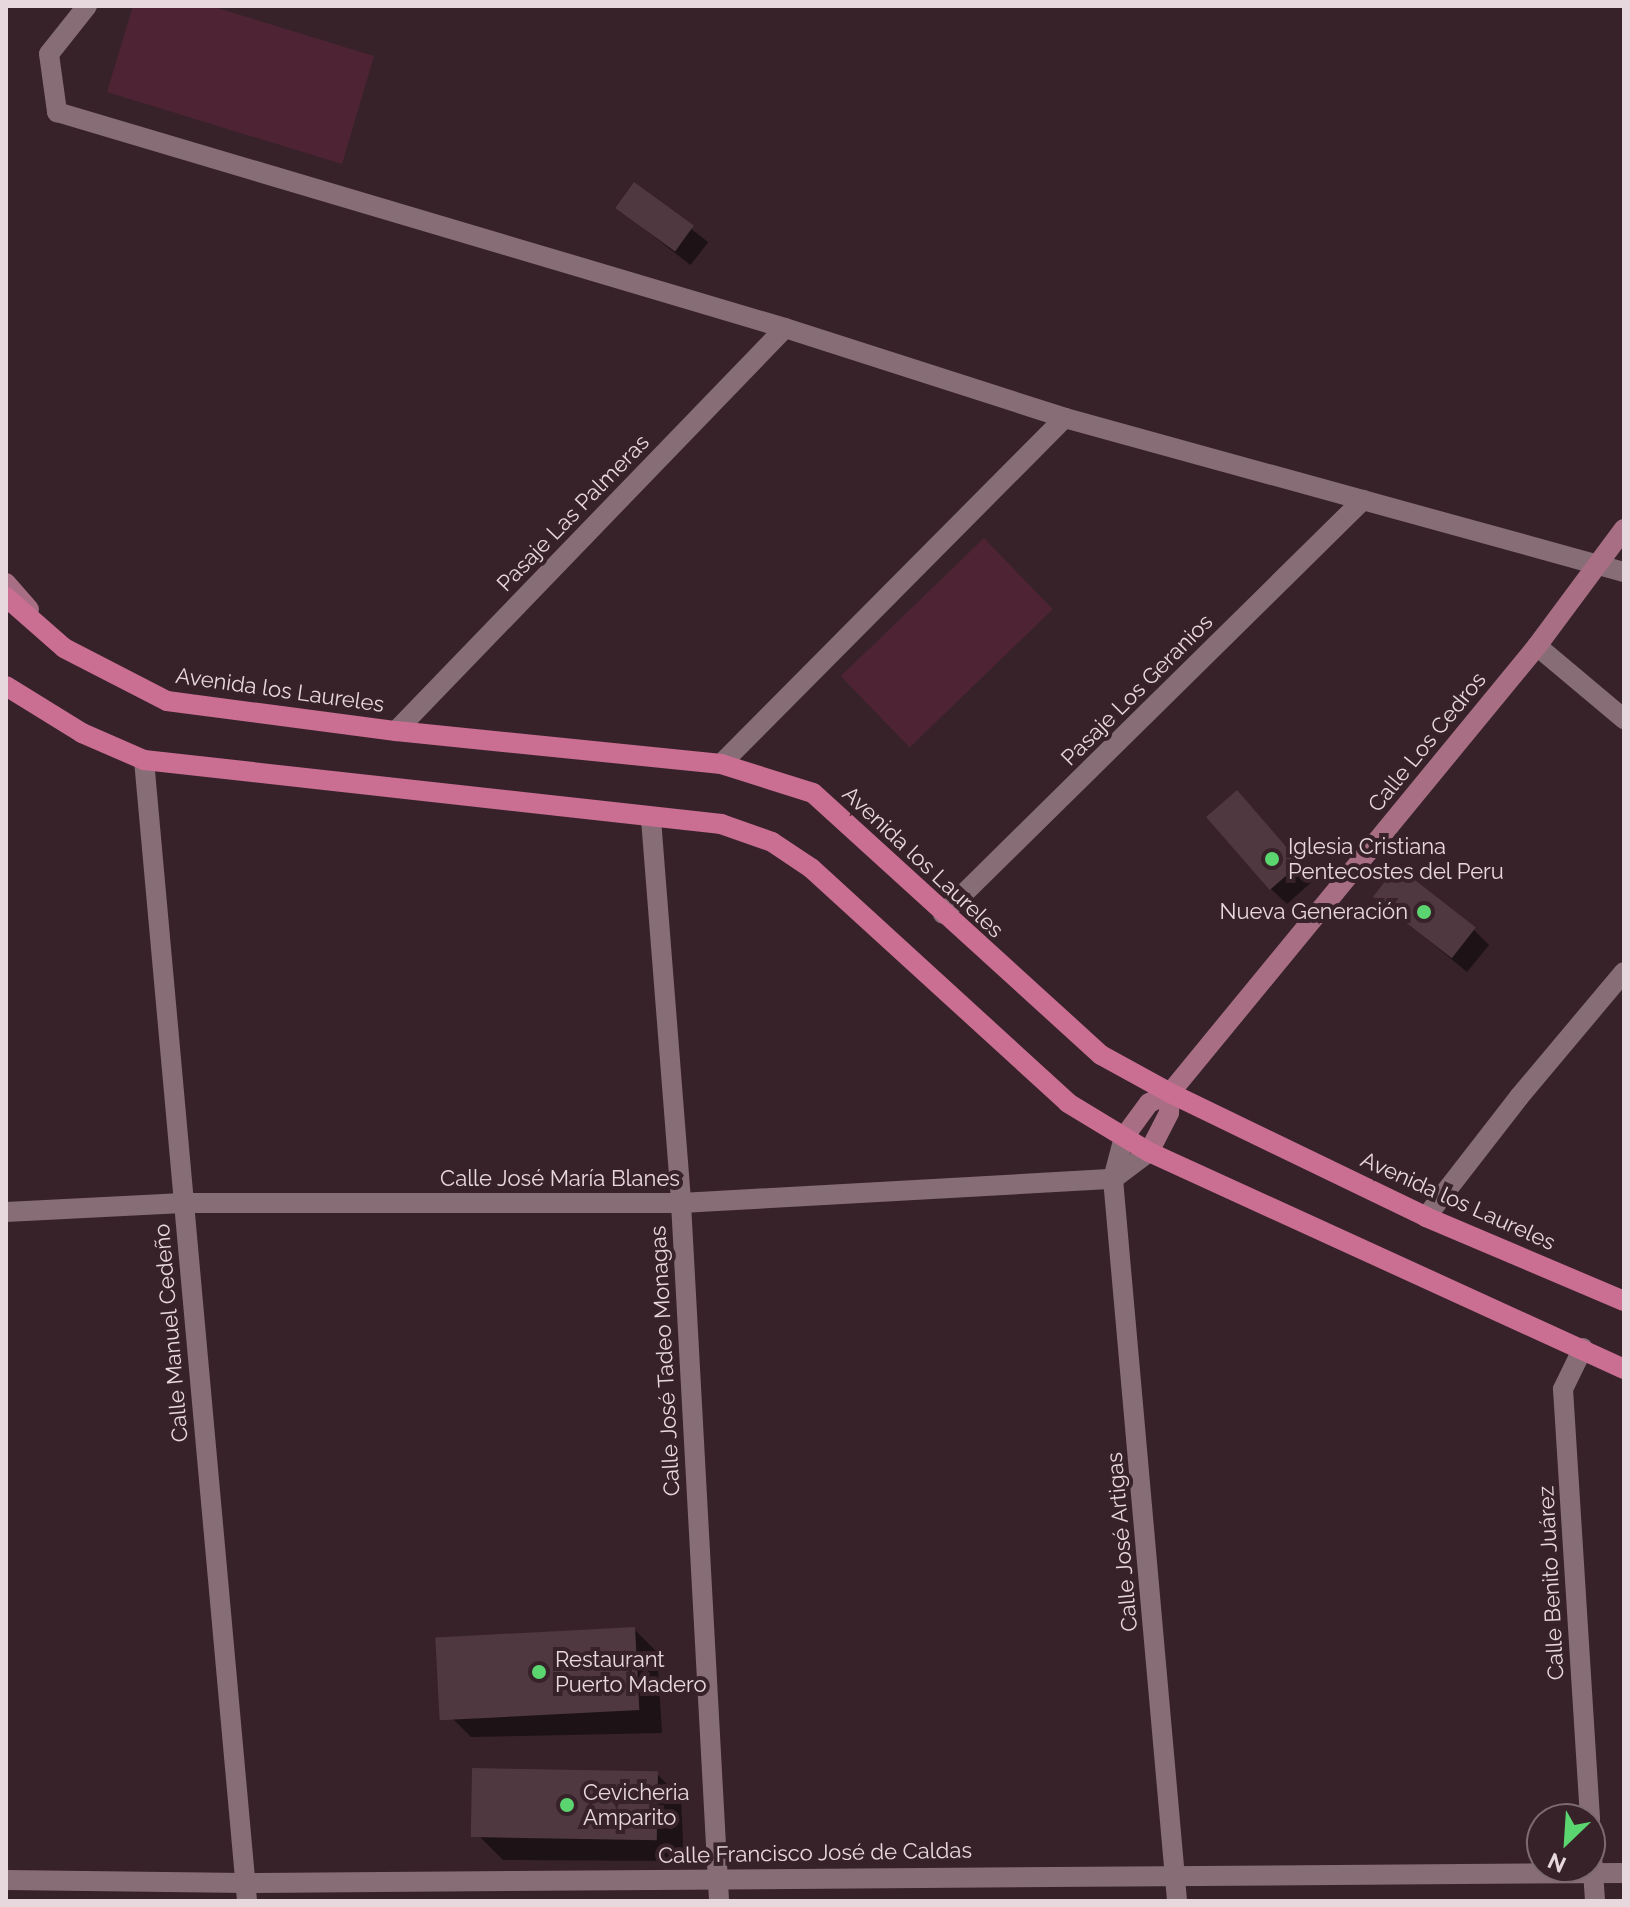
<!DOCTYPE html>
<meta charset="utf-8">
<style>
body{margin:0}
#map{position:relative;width:1630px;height:1907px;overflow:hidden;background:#372229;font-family:Raleway,sans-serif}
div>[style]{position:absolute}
.green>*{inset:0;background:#4e2434;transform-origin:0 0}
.shadow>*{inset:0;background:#0007;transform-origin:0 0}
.building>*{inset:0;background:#4f3840;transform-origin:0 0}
.street>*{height:20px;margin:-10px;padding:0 10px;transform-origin:10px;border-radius:10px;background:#876d75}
.secondary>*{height:20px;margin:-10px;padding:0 10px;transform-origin:10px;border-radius:10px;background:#a86e84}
.primary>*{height:20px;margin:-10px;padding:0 10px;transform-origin:10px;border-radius:10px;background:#ca6e92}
.dots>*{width:22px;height:22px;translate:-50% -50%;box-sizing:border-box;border:4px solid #372229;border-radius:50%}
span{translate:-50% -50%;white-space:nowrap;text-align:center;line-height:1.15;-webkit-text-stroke:8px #372229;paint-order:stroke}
.street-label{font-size:22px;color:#e7d8dd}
.poi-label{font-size:22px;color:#e7d8dd}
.left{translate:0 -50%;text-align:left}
.right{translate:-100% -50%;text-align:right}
.frame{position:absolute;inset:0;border:8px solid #e7d8dd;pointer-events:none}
.north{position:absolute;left:1526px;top:1803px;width:80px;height:80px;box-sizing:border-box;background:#372229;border:2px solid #7d6b71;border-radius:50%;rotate:205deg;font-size:22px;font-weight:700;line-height:32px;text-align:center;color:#e7d8dd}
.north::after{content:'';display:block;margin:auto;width:28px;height:36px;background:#5ad56f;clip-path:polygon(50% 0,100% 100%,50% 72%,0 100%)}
</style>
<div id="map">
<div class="green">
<i style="clip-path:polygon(133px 6px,211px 6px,374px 56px,342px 164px,107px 92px)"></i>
<i style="left:984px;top:538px;width:99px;height:199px;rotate:46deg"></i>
</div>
<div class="shadow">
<i style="left:635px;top:185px;width:93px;height:29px;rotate:38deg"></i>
<i style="clip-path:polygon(1252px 808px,1315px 879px,1287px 904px,1271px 889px)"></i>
<i style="clip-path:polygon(1375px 896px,1474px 930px,1489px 945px,1467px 972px)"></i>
<i style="clip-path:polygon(634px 1629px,657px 1652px,662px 1733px,471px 1737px,448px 1714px)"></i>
<i style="clip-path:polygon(657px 1774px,681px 1798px,684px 1861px,503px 1860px,479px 1836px)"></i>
<i style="clip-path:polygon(889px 1900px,890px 1901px,760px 1901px)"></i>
</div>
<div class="building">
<i style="left:634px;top:182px;width:74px;height:32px;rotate:36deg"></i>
<i style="left:1237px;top:790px;width:97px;height:41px;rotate:49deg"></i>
<i style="left:1397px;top:866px;width:100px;height:39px;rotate:38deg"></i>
<i style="left:635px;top:1627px;width:83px;height:200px;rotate:87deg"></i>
<i style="left:472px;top:1768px;width:186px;height:69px;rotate:1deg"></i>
</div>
<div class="street">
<i style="left:87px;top:6px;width:61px;rotate:128.4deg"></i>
<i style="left:49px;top:54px;width:59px;rotate:82.1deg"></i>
<i style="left:57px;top:112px;width:759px;rotate:16.53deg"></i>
<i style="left:785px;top:328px;width:294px;rotate:17.8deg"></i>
<i style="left:1065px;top:418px;width:580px;rotate:15.4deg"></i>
<i style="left:1537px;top:646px;width:114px;rotate:40deg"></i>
<i style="left:396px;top:731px;width:560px;rotate:-46.01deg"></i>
<i style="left:144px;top:760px;width:1146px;rotate:84.84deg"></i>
<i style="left:721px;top:764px;width:488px;rotate:-45.2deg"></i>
<i style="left:651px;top:819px;width:385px;rotate:85.5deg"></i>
<i style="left:681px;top:1203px;width:699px;rotate:86.88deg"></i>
<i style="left:943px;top:914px;width:590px;rotate:-44.59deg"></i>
<i style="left:1124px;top:1137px;width:43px;rotate:104.7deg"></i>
<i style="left:1113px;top:1179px;width:725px;rotate:84.93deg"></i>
<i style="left:1113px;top:1179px;width:45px;rotate:-36.9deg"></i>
<i style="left:6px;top:1212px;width:177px;rotate:-2.9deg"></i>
<i style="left:183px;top:1203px;width:498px"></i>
<i style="left:681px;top:1203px;width:433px;rotate:-3.2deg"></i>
<i style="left:1426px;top:1217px;width:152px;rotate:-52.2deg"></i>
<i style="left:1519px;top:1097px;width:163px;rotate:-50deg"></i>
<i style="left:1583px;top:1348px;width:46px;rotate:116deg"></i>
<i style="left:1563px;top:1389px;width:431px;rotate:86.4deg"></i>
<i style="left:1590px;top:1827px;width:74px;rotate:86.1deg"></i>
<i style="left:6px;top:1880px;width:239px;rotate:0.7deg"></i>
<i style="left:245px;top:1883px;width:1379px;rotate:-0.42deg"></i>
</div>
<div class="secondary">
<i style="left:6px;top:583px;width:35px;rotate:49deg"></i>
<i style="left:1124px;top:1137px;width:42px;rotate:-53.7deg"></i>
<i style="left:1149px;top:1103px;width:23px;rotate:-25deg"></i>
<i style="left:1170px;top:1093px;width:578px;rotate:-50.61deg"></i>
<i style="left:1537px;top:646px;width:146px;rotate:-53.4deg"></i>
<i style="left:1149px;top:1152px;width:44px;rotate:-62.9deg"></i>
<i style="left:1169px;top:1113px;width:20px;rotate:-87deg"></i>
</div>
<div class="primary">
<i style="left:6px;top:597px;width:77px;rotate:41.3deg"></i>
<i style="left:64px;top:648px;width:116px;rotate:27.2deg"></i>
<i style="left:167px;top:701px;width:231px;rotate:7.5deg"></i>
<i style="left:396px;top:731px;width:327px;rotate:5.8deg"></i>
<i style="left:721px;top:764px;width:96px;rotate:17.5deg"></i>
<i style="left:813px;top:793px;width:389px;rotate:42.3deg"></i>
<i style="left:1101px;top:1055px;width:79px;rotate:28.8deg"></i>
<i style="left:1170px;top:1093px;width:284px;rotate:25.8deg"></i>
<i style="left:1426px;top:1217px;width:215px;rotate:23deg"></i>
<i style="left:6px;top:686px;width:89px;rotate:31.7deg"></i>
<i style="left:82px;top:733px;width:68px;rotate:23.5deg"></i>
<i style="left:144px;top:760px;width:581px;rotate:6.33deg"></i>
<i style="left:721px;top:824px;width:54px;rotate:19.4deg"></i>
<i style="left:772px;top:842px;width:47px;rotate:33.7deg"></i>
<i style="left:811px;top:868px;width:348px;rotate:42.4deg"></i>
<i style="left:1068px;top:1103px;width:95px;rotate:31.2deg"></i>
<i style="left:1149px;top:1152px;width:522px;rotate:24.55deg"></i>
</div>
<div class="dots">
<i style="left:1272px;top:859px;background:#5ad56f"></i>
<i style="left:1424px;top:912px;background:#5ad56f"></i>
<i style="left:539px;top:1672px;background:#5ad56f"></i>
<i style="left:567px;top:1805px;background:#5ad56f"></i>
</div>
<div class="street-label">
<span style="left:573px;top:513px;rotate:-46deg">Pasaje Las Palmeras</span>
<span style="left:280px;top:690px;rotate:8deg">Avenida los Laureles</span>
<span style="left:1137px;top:690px;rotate:-45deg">Pasaje Los Geranios</span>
<span style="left:1427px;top:742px;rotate:-51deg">Calle Los Cedros</span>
<span style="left:923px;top:862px;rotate:43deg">Avenida los Laureles</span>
<span style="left:560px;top:1179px">Calle José María Blanes</span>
<span style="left:1458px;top:1201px;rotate:24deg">Avenida los Laureles</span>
<span style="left:171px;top:1333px;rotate:-95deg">Calle Manuel Cedeño</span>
<span style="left:665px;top:1361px;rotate:-93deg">Calle José Tadeo Monagas</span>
<span style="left:1122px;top:1542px;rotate:-95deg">Calle José Artigas</span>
<span style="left:1551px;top:1583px;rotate:-93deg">Calle Benito Juárez</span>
<span style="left:815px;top:1853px;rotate:-1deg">Calle Francisco José de Caldas</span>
</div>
<div class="poi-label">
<span class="left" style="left:1288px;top:859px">Iglesia Cristiana<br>Pentecostes del Peru</span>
<span class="right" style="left:1408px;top:912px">Nueva Generación</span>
<span class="left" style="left:555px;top:1672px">Restaurant<br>Puerto Madero</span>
<span class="left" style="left:583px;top:1805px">Cevicheria<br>Amparito</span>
</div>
<div class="frame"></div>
<div class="north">N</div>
</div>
